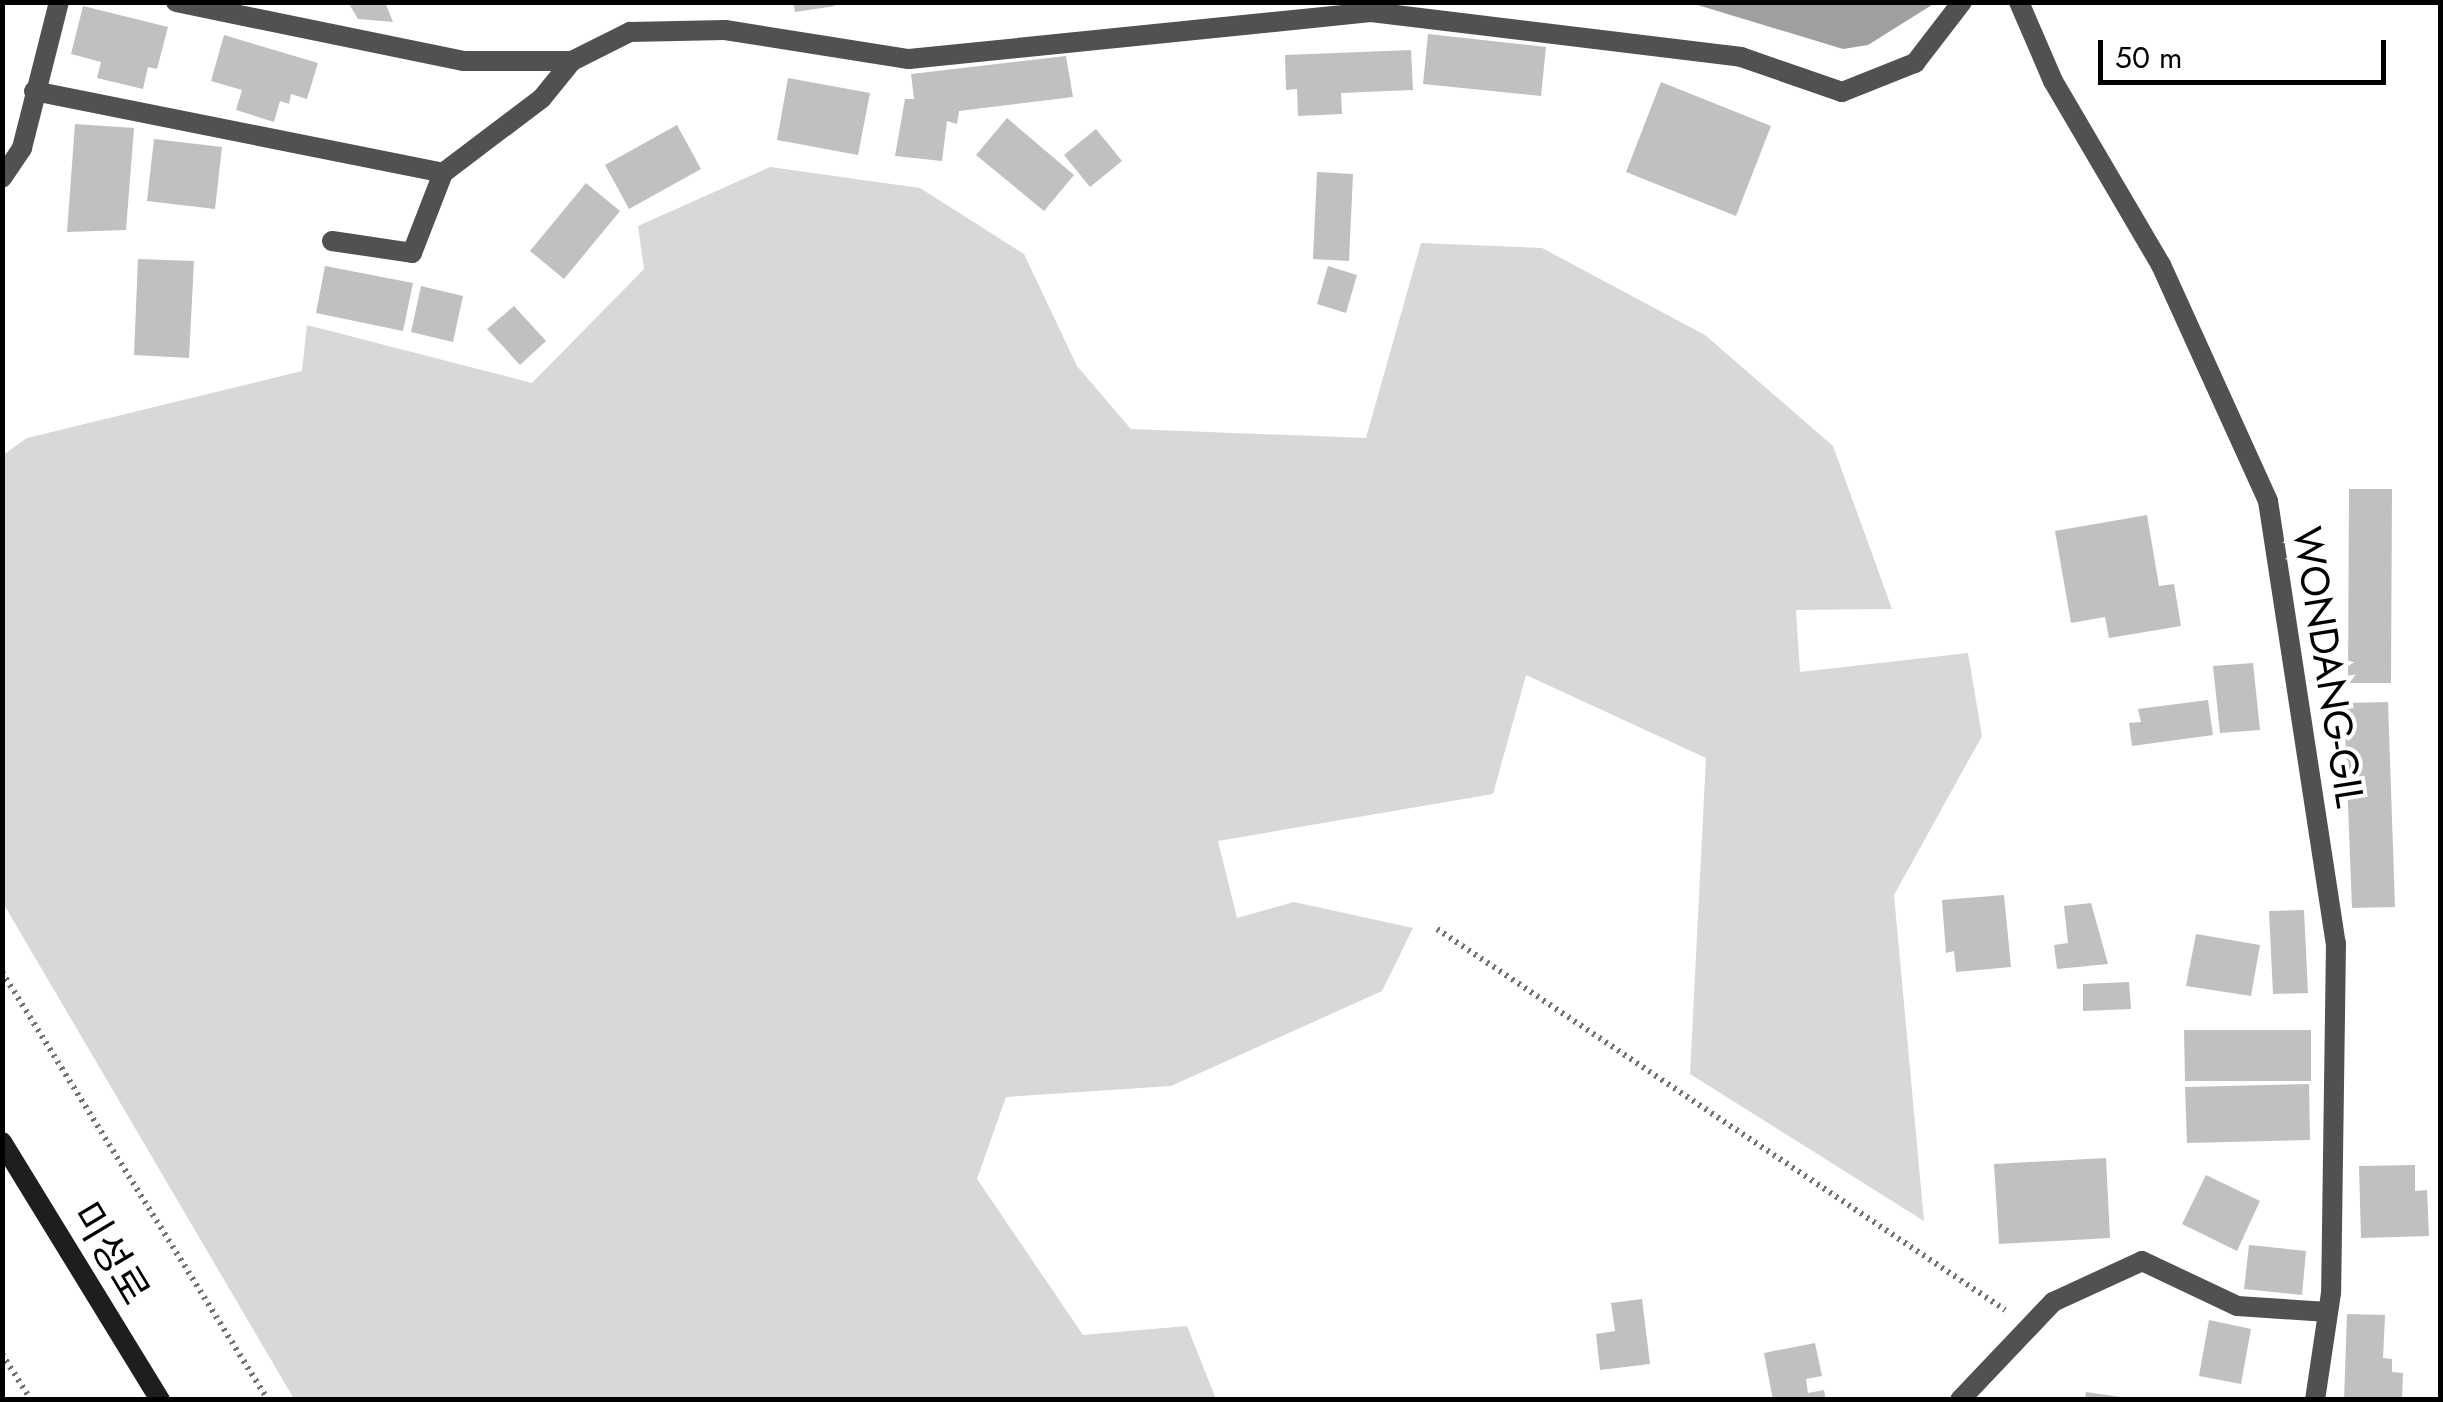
<!DOCTYPE html>
<meta charset="utf-8">
<style>
body{margin:0}
#map{position:relative;width:2443px;height:1402px;overflow:hidden;background:#fff;font-family:Jost,"Noto Sans KR",sans-serif}
div>[style]{position:absolute}
[style*='--x']{left:calc(var(--x)*1px);top:calc(var(--y)*1px);width:calc(var(--w)*1px);rotate:calc(var(--a)*1deg)}
.green>*{inset:0;background:#d8d8d8}
.water>*{inset:0;background:#9f9f9f}
.building>*{inset:0;background:#c0c0c0}
.path>*{height:6px;margin-top:-3px;transform-origin:0;background:repeating-linear-gradient(90deg,#737373 0 2.5px,transparent 0 7.5px)}
.lane>*{height:20px;margin:-10px;padding:0 10px;transform-origin:10px;border-radius:10px;background:#515151}
.street>*{height:20px;margin:-10px;padding:0 10px;transform-origin:10px;border-radius:10px;background:#515151}
.secondary>*{height:20px;margin:-10px;padding:0 10px;transform-origin:10px;border-radius:10px;background:#1e1e1e}
span{translate:-50% -50%;white-space:nowrap;text-align:center;line-height:1.15;-webkit-text-stroke:8px #fff;paint-order:stroke}
.street-label{font-size:40px;color:#000}
.frame{position:absolute;inset:0;border:5px solid #000;pointer-events:none}
.scale{position:absolute;left:2098px;top:40px;width:288px;height:45px;box-sizing:border-box;border:5px solid #000;border-top:0;padding-left:12px;font-size:30px;line-height:35px;white-space:nowrap;color:#000;-webkit-text-stroke:8px #fff;paint-order:stroke}
</style>
<div id="map">
<div class="green">
<div style="clip-path:polygon(770px 167px,920px 188px,1024px 254px,1077px 366px,1131px 429px,1366px 438px,1421px 243px,1542px 248px,1705px 335px,1833px 446px,1892px 609px,1796px 610px,1800px 672px,1968px 653px,1982px 736px,1894px 895px,1924px 1221px,1690px 1074px,1706px 758px,1526px 675px,1493px 794px,1218px 841px,1237px 918px,1294px 902px,1413px 928px,1382px 991px,1171px 1086px,1006px 1097px,977px 1179px,1083px 1335px,1187px 1326px,1216px 1399px,294px 1399px,3px 903px,3px 455px,27px 438px,302px 371px,307px 325px,532px 383px,644px 269px,638px 226px)"></div>
</div>
<div class="water">
<div style="clip-path:polygon(1691px 3px,1935px 3px,1868px 45px,1843px 49px)"></div>
</div>
<div class="building">
<div style="clip-path:polygon(348px 2px,385px 2px,393px 22px,358px 19px)"></div>
<div style="clip-path:polygon(793px 2px,834px 2px,835px 6px,795px 12px)"></div>
<div style="clip-path:polygon(83px 6px,168px 27px,157px 69px,148px 67px,143px 89px,97px 78px,101px 62px,71px 54px)"></div>
<div style="clip-path:polygon(1428px 34px,1546px 47px,1541px 96px,1423px 84px)"></div>
<div style="clip-path:polygon(224px 35px,318px 63px,307px 99px,291px 94px,289px 104px,280px 101px,274px 122px,236px 110px,242px 90px,211px 81px)"></div>
<div style="clip-path:polygon(1411px 50px,1413px 90px,1341px 93px,1342px 114px,1298px 116px,1297px 89px,1286px 90px,1285px 55px)"></div>
<div style="clip-path:polygon(1066px 56px,1073px 97px,959px 111px,957px 124px,947px 121px,942px 161px,895px 156px,905px 99px,914px 99px,911px 74px)"></div>
<div style="clip-path:polygon(788px 78px,870px 93px,858px 155px,777px 140px)"></div>
<div style="clip-path:polygon(1661px 82px,1771px 126px,1736px 216px,1626px 172px)"></div>
<div style="clip-path:polygon(1007px 118px,1074px 175px,1044px 211px,976px 155px)"></div>
<div style="clip-path:polygon(75px 124px,134px 128px,126px 230px,67px 232px)"></div>
<div style="clip-path:polygon(677px 125px,701px 169px,629px 209px,605px 165px)"></div>
<div style="clip-path:polygon(1096px 129px,1122px 161px,1090px 187px,1064px 155px)"></div>
<div style="clip-path:polygon(154px 139px,222px 147px,215px 209px,147px 201px)"></div>
<div style="clip-path:polygon(1317px 172px,1353px 174px,1349px 261px,1313px 259px)"></div>
<div style="clip-path:polygon(586px 183px,620px 211px,564px 279px,530px 251px)"></div>
<div style="clip-path:polygon(138px 259px,194px 261px,189px 358px,134px 355px)"></div>
<div style="clip-path:polygon(325px 266px,413px 283px,403px 331px,316px 313px)"></div>
<div style="clip-path:polygon(1328px 266px,1357px 275px,1346px 313px,1317px 304px)"></div>
<div style="clip-path:polygon(421px 286px,463px 296px,453px 342px,411px 332px)"></div>
<div style="clip-path:polygon(514px 306px,546px 341px,520px 365px,487px 329px)"></div>
<div style="clip-path:polygon(2349px 489px,2392px 489px,2391px 683px,2348px 683px)"></div>
<div style="clip-path:polygon(2147px 515px,2159px 586px,2174px 584px,2181px 626px,2109px 638px,2105px 617px,2071px 623px,2055px 531px)"></div>
<div style="clip-path:polygon(2253px 663px,2260px 730px,2220px 733px,2213px 666px)"></div>
<div style="clip-path:polygon(2208px 700px,2213px 735px,2132px 746px,2129px 723px,2141px 722px,2138px 709px)"></div>
<div style="clip-path:polygon(2388px 702px,2395px 907px,2352px 908px,2344px 703px)"></div>
<div style="clip-path:polygon(2004px 895px,2011px 967px,1956px 972px,1954px 951px,1946px 953px,1942px 900px)"></div>
<div style="clip-path:polygon(2091px 903px,2108px 964px,2057px 969px,2054px 945px,2068px 943px,2064px 906px)"></div>
<div style="clip-path:polygon(2304px 910px,2308px 993px,2273px 994px,2269px 911px)"></div>
<div style="clip-path:polygon(2196px 934px,2260px 945px,2251px 996px,2186px 986px)"></div>
<div style="clip-path:polygon(2129px 982px,2131px 1009px,2083px 1011px,2083px 984px)"></div>
<div style="clip-path:polygon(2184px 1030px,2311px 1030px,2311px 1081px,2185px 1081px)"></div>
<div style="clip-path:polygon(2309px 1084px,2310px 1140px,2187px 1143px,2185px 1087px)"></div>
<div style="clip-path:polygon(2106px 1158px,2110px 1238px,1999px 1244px,1994px 1164px)"></div>
<div style="clip-path:polygon(2415px 1165px,2415px 1191px,2427px 1190px,2429px 1236px,2361px 1238px,2359px 1166px)"></div>
<div style="clip-path:polygon(2206px 1175px,2260px 1201px,2237px 1251px,2182px 1224px)"></div>
<div style="clip-path:polygon(2249px 1245px,2306px 1251px,2302px 1295px,2244px 1289px)"></div>
<div style="clip-path:polygon(1642px 1299px,1650px 1364px,1600px 1370px,1596px 1334px,1615px 1331px,1611px 1303px)"></div>
<div style="clip-path:polygon(2347px 1314px,2385px 1315px,2383px 1358px,2392px 1359px,2392px 1372px,2403px 1373px,2402px 1400px,2344px 1400px)"></div>
<div style="clip-path:polygon(2209px 1320px,2251px 1329px,2241px 1384px,2199px 1376px)"></div>
<div style="clip-path:polygon(1815px 1343px,1822px 1376px,1806px 1379px,1808px 1393px,1824px 1390px,1826px 1400px,1773px 1400px,1764px 1353px)"></div>
<div style="clip-path:polygon(2086px 1392px,2121px 1397px,2121px 1400px,2085px 1400px)"></div>
</div>
<div class="path">
<div style="--x:1437;--y:929;--w:684;--a:33.85"></div>
<div style="--x:2;--y:972;--w:504;--a:58.14"></div>
<div style="--x:2;--y:1354;--w:54;--a:57.8"></div>
</div>
<div class="lane">
<div style="--x:34;--y:91;--w:417;--a:11.3"></div>
<div style="--x:443;--y:173;--w:124;--a:-37.1"></div>
<div style="--x:542;--y:98;--w:48;--a:-51"></div>
<div style="--x:2;--y:178;--w:36;--a:-56"></div>
<div style="--x:22;--y:148;--w:151;--a:-75.8"></div>
<div style="--x:332;--y:241;--w:81;--a:8.5"></div>
<div style="--x:412;--y:253;--w:86;--a:-68.8"></div>
<div style="--x:1960;--y:1400;--w:135;--a:-46.5"></div>
<div style="--x:2053;--y:1302;--w:98;--a:-24.7"></div>
<div style="--x:2142;--y:1261;--w:105;--a:25.3"></div>
<div style="--x:2237;--y:1306;--w:91;--a:3.8"></div>
</div>
<div class="street">
<div style="--x:176;--y:2;--w:293;--a:11.6"></div>
<div style="--x:463;--y:61;--w:109;--a:0"></div>
<div style="--x:572;--y:61;--w:65;--a:-26.6"></div>
<div style="--x:630;--y:32;--w:95;--a:-1.2"></div>
<div style="--x:725;--y:30;--w:186;--a:9"></div>
<div style="--x:909;--y:59;--w:464;--a:-5.8"></div>
<div style="--x:1371;--y:12;--w:373;--a:6.9"></div>
<div style="--x:1741;--y:57;--w:107;--a:19.1"></div>
<div style="--x:1842;--y:92;--w:79;--a:-21.7"></div>
<div style="--x:1915;--y:63;--w:77;--a:-52.4"></div>
<div style="--x:2019;--y:2;--w:86;--a:66.7"></div>
<div style="--x:2053;--y:81;--w:213;--a:59.6"></div>
<div style="--x:2161;--y:265;--w:259;--a:65.6"></div>
<div style="--x:2268;--y:501;--w:447;--a:81.3"></div>
<div style="--x:2336;--y:943;--w:350;--a:90.8"></div>
<div style="--x:2331;--y:1293;--w:108;--a:98.5"></div>
</div>
<div class="secondary">
<div style="--x:2;--y:1142;--w:303;--a:58.5"></div>
</div>
<div class="street-label">
<span style="left:2329px;top:667px;rotate:81deg">WONDANG-GIL</span>
<span style="left:111px;top:1253px;rotate:59deg">미성로</span>
</div>
<div class="frame"></div>
<div class="scale">50 m</div>
</div>
